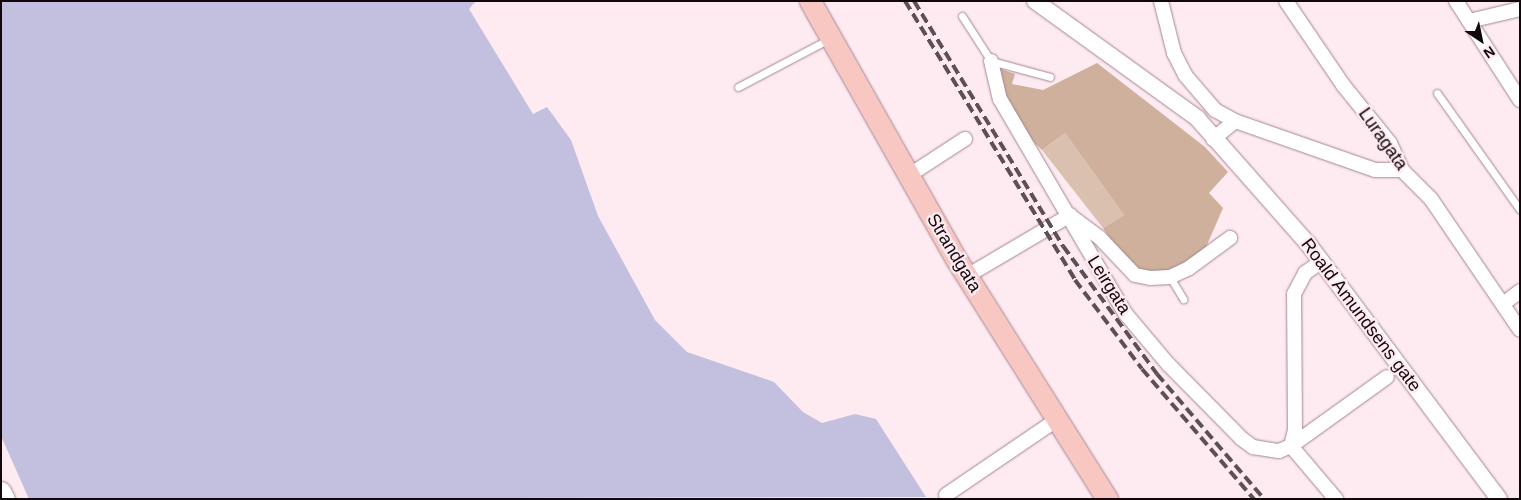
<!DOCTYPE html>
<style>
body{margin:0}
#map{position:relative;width:1521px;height:500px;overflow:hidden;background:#feeaf1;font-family:Helvetica,sans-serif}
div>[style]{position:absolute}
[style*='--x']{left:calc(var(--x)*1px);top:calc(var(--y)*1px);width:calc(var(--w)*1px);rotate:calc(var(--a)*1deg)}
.green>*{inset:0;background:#dac1af}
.forest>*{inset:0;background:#ceb09c}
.water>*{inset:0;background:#c3c0df}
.roads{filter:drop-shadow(0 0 1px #a38691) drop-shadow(0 0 1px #a38691)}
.service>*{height:7px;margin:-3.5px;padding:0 3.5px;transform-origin:3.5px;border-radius:3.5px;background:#fff}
.minor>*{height:14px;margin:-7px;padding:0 7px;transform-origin:7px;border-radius:7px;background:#fff}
.tertiary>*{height:16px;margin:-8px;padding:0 8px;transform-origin:8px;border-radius:8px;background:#fff}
.secondary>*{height:19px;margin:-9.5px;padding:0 9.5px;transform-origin:9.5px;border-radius:9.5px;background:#fff}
.primary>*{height:21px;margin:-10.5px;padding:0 10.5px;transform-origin:10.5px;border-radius:10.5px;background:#f8c7c2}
.rail>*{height:4px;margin-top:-2px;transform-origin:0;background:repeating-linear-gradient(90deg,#5d5055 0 10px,transparent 0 15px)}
span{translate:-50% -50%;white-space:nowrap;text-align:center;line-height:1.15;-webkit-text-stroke:4.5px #feeaf1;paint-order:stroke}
.street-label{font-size:18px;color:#12080c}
.frame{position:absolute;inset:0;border:2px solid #12080c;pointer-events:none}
.north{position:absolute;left:1456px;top:15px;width:50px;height:50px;-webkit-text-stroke:4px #feeaf1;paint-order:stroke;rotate:146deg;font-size:14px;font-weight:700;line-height:20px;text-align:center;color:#12080c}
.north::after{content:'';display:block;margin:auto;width:18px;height:22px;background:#12080c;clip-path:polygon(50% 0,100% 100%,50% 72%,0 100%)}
</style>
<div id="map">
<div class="green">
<div style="clip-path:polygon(1065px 133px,1124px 215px,1103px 228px,1042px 150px)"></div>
</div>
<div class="forest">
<div style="clip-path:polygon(1097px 63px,1205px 147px,1228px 172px,1209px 193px,1223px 208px,1204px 252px,1167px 274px,1131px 269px,1103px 228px,1124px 215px,1065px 133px,1042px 150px,1021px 130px,1004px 97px,998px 68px,1015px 74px,1012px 84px,1043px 90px)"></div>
</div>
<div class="water">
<div style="clip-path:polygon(1px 1px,476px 1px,469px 9px,533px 114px,547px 107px,571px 140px,598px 216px,655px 320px,687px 352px,774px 382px,803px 412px,822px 423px,855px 414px,876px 419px,926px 497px,29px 499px,1px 436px)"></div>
</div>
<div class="roads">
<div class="service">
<div style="--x:962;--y:16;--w:54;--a:57.2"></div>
<div style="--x:991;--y:61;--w:61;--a:15.2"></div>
<div style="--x:738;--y:87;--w:103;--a:-27.8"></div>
<div style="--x:1437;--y:93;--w:143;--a:54.6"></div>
<div style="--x:1170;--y:277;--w:26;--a:59"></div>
</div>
<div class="minor">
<div style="--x:1161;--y:1;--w:54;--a:76"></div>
<div style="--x:1174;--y:53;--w:25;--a:63"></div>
<div style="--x:1185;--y:75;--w:46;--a:49.4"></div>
<div style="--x:1215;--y:110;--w:23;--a:29"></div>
<div style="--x:1286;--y:1;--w:102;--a:55.8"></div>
<div style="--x:1343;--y:85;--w:75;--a:51"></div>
<div style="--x:1390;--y:143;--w:30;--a:66"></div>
<div style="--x:1402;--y:170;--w:41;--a:45"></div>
<div style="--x:1431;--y:199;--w:158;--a:55.8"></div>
<div style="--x:1456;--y:1;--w:118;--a:57.1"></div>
<div style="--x:1469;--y:21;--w:52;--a:-13.2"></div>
<div style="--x:991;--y:61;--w:39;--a:77"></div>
<div style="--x:1000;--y:99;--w:248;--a:59.7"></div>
<div style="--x:1125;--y:313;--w:67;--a:49.9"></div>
<div style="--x:1168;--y:364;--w:105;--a:45.4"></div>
<div style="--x:1242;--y:439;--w:14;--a:36"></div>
<div style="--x:1253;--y:447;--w:26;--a:9"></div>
<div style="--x:1279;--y:451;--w:13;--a:-23"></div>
<div style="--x:1291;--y:446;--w:118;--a:-35.7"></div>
<div style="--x:1213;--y:139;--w:28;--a:-39"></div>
<div style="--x:1235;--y:121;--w:148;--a:19.3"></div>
<div style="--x:1375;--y:170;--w:27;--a:0"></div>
<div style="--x:908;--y:176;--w:68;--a:-33"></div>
<div style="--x:1072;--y:217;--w:34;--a:37"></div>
<div style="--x:1099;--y:237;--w:52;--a:46.5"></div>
<div style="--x:1135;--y:275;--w:15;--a:11"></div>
<div style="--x:1150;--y:278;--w:20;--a:-3"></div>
<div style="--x:1170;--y:277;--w:21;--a:-25"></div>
<div style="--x:1189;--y:268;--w:51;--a:-36.2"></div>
<div style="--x:967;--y:276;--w:120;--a:-30.6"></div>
<div style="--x:1503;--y:304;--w:21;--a:-37"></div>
<div style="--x:1291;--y:446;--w:16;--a:-76"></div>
<div style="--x:1295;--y:430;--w:136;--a:-90.4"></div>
<div style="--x:1294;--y:294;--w:24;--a:-62"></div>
<div style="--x:1305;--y:273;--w:21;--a:-35"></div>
<div style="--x:1291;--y:446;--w:70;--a:49.7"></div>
<div style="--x:946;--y:495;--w:132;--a:-34.2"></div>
</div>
<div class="tertiary">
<div style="--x:1035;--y:1;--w:200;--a:35.8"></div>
<div style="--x:1197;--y:118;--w:169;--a:48.6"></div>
<div style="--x:1309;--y:245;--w:317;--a:53.2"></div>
</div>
<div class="secondary">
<div style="--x:1;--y:491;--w:9;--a:63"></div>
</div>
<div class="primary">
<div style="--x:810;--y:1;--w:296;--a:60.5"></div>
<div style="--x:956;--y:259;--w:284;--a:57.8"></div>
</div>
</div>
<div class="rail">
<div style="--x:905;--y:1;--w:327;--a:58.6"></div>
<div style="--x:1075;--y:280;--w:111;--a:53"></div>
<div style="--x:1142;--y:369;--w:172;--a:49.3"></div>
<div style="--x:914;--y:1;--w:287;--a:58.7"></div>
<div style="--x:1063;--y:246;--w:159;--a:53.7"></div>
<div style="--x:1157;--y:374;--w:165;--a:49.4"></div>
</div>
<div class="street-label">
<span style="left:1383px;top:139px;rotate:55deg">Luragata</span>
<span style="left:954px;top:253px;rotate:59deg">Strandgata</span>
<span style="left:1109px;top:285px;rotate:58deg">Leirgata</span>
<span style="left:1361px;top:315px;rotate:53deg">Roald Amundsens gate</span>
</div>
<div class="frame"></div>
<div class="north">N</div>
</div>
